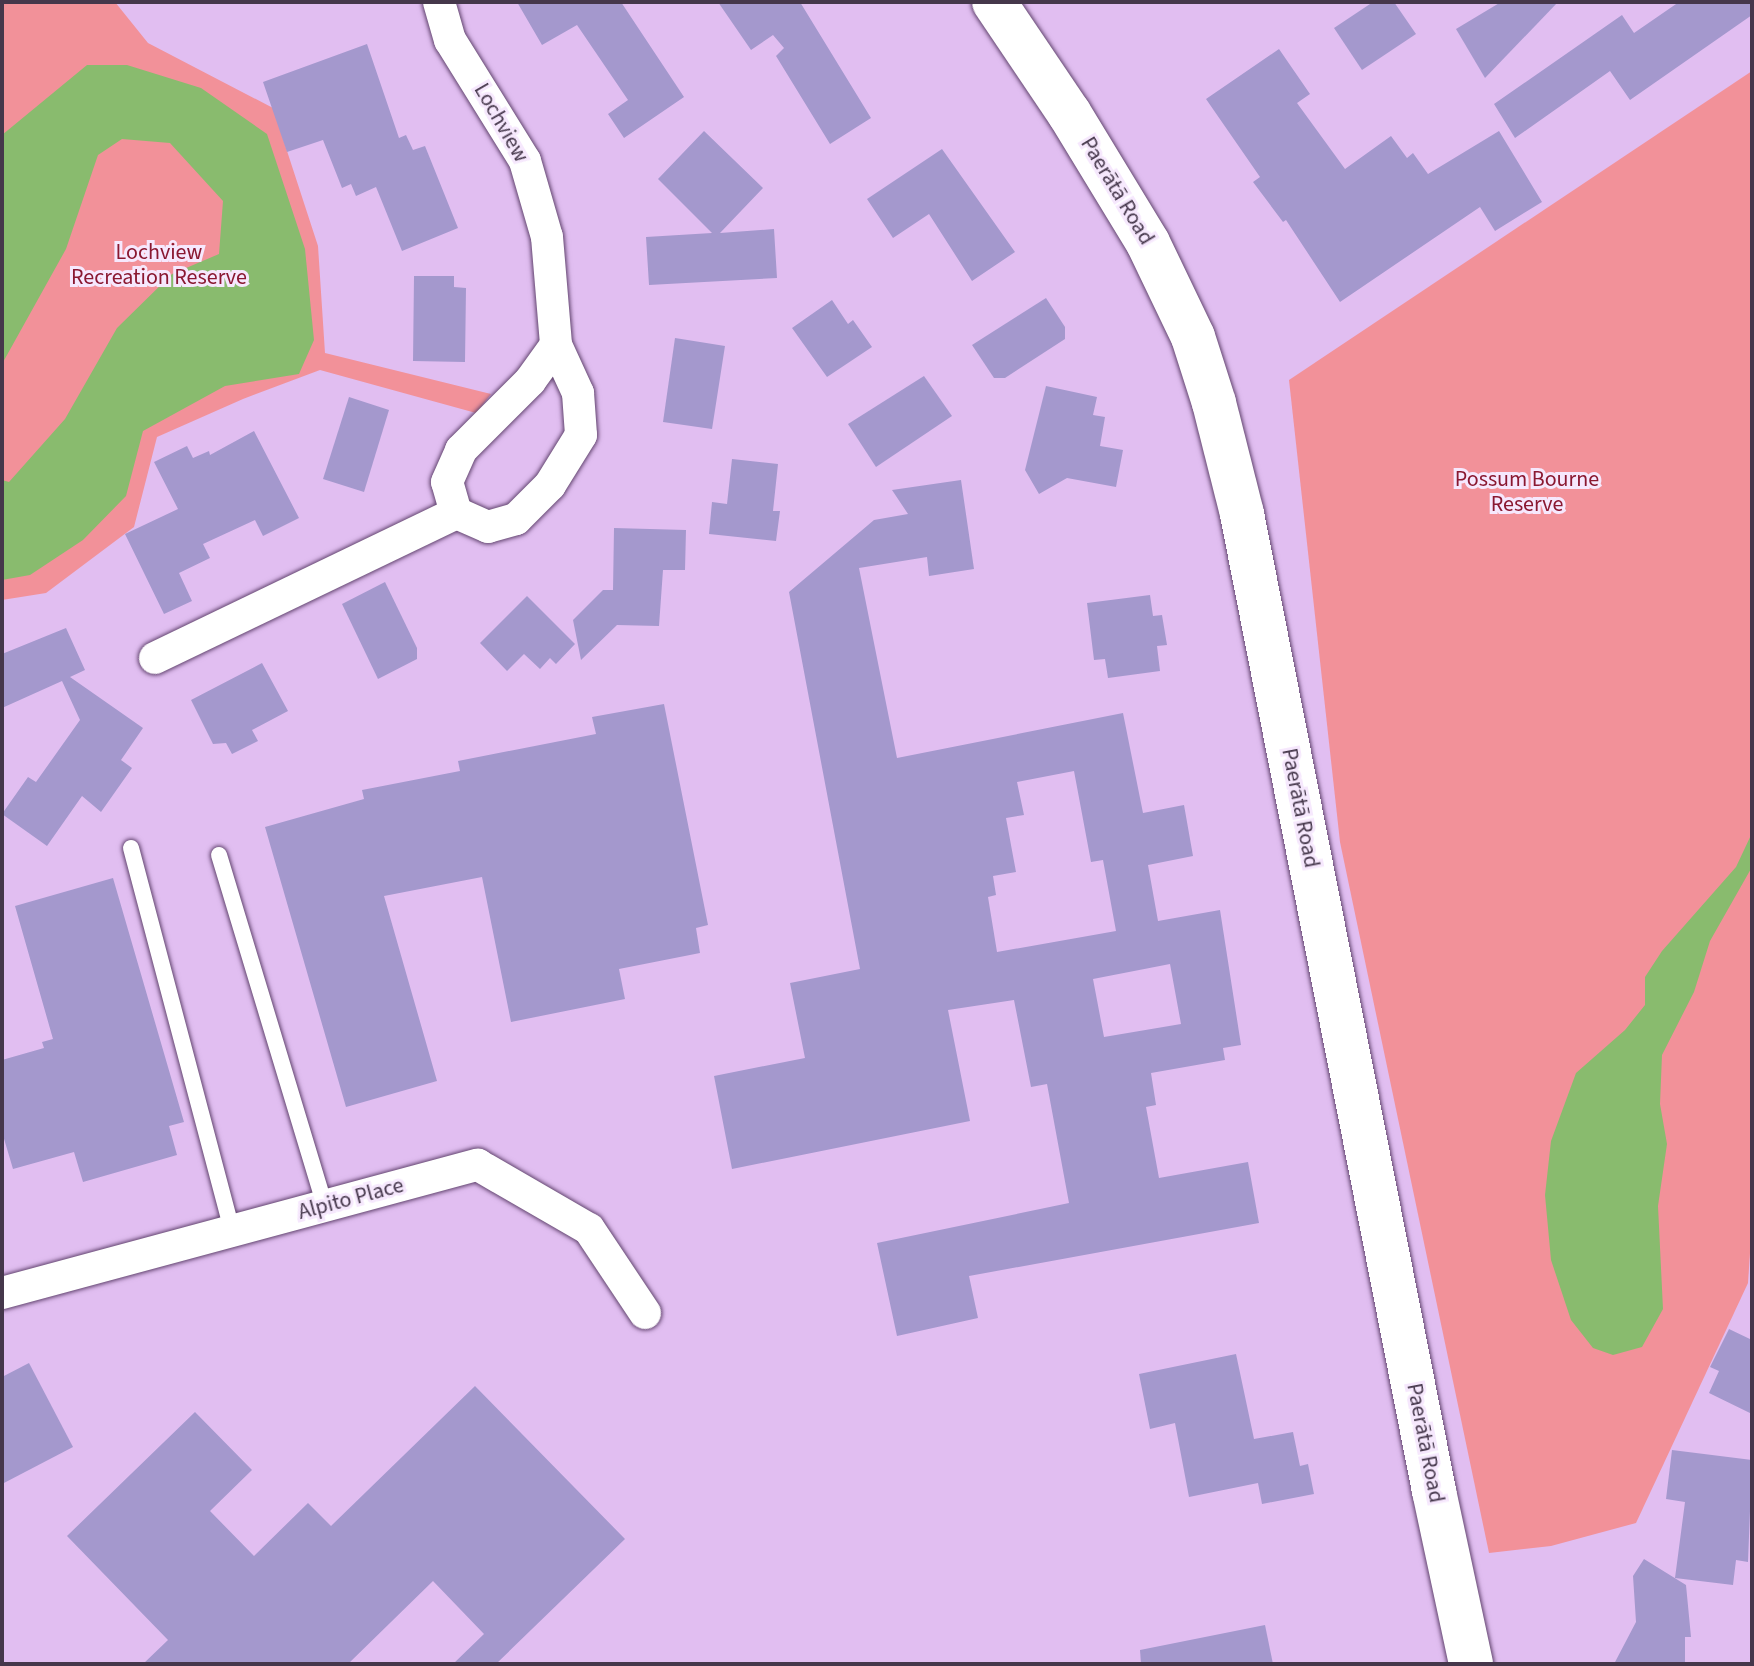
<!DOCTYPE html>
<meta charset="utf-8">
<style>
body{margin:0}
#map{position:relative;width:1754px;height:1666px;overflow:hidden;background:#e1bef1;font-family:"Source Sans 3",sans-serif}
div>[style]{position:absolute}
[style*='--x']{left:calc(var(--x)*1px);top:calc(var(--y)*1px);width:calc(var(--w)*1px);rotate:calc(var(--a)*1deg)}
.green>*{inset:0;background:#f29199}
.water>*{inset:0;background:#89bb6e}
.building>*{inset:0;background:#a498cd}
.roads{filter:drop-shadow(0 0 2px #634570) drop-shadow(0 0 2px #634570)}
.lane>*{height:16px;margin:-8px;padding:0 8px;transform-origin:8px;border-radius:8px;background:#fff}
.street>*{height:32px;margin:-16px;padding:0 16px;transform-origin:16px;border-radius:16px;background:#fff}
.primary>*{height:44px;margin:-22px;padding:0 22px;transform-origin:22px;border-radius:22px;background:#fff}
span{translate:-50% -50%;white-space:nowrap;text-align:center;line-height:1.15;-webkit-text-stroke:6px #f6e8fd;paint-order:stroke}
.street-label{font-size:22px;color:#45374b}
.park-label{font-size:22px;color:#8a1831}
.frame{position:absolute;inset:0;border:4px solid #45374b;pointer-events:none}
</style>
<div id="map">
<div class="green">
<div style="clip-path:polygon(2px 2px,115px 2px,148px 43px,273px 108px,318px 246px,325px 353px,491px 394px,476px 413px,320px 370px,243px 399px,157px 437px,134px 527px,46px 593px,2px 600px)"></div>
<div style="clip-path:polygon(1752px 71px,1752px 1223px,1748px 1283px,1636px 1523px,1551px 1546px,1489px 1553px,1340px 842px,1289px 380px)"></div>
</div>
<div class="water">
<div style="clip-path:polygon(87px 65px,127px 65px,201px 88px,267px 134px,305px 249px,314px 340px,299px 374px,225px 386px,143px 431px,126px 496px,83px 540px,30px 575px,2px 580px,2px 480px,9px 482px,65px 419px,117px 328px,172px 274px,219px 254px,223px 201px,170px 143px,122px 139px,98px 155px,66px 249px,2px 364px,2px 135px)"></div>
<div style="clip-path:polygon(1752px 833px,1752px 867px,1710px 941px,1694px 992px,1662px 1055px,1660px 1104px,1667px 1144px,1658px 1206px,1663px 1309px,1642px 1347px,1613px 1355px,1593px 1348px,1571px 1320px,1551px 1260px,1545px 1195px,1551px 1141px,1576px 1073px,1625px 1030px,1645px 1005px,1645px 977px,1662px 951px,1736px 867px)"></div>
</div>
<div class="building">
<div style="clip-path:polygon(517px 2px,621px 2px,684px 97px,624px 138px,608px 114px,628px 100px,577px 25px,542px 45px)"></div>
<div style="clip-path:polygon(718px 2px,800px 2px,871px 118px,830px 144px,776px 56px,784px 48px,773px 35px,751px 50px)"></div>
<div style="clip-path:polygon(1373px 2px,1394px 2px,1416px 34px,1362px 70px,1334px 28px)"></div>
<div style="clip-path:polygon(1501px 2px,1558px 2px,1485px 78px,1456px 29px)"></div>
<div style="clip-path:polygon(1679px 2px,1752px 2px,1752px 15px,1630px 100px,1610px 71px,1515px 138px,1494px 104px,1622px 15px,1634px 33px)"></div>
<div style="clip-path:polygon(367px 44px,399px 138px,406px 135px,413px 150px,425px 146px,458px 228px,402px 251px,376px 187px,356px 196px,351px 184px,342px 188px,323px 140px,287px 152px,263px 82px)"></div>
<div style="clip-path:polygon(1279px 49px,1310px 94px,1297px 103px,1345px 169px,1391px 136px,1407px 158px,1413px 153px,1428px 174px,1499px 131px,1542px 202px,1495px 231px,1480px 207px,1340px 302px,1286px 220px,1283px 222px,1253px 182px,1260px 177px,1206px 99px)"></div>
<div style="clip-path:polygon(704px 131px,763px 188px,720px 233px,774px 229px,777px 278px,649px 285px,646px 237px,712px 233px,658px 179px)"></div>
<div style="clip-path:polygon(942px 149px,1015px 252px,972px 281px,929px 214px,893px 238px,867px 199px)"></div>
<div style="clip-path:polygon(414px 276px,454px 276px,454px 287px,466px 288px,465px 362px,413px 361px)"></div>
<div style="clip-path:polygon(1046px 298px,1065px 327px,1065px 339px,1005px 378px,994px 378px,972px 345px)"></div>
<div style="clip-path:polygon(832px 300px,848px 324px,853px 320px,872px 347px,827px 377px,792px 328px)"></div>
<div style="clip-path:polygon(675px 338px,725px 346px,712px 429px,663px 422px)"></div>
<div style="clip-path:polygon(924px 376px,952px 416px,876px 467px,848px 424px)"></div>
<div style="clip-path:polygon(1046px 386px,1097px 397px,1093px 415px,1105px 417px,1100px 446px,1123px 450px,1116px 487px,1067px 478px,1039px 494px,1025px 470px)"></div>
<div style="clip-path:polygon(349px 397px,389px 410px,364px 492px,323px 479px)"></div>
<div style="clip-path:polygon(254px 431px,299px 518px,263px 536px,255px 520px,203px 544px,210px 558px,179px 573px,192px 601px,164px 614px,125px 534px,178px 509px,154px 462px,187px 446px,193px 458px,209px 451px,210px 455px)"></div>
<div style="clip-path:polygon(732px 459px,778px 464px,773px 511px,780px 511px,776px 541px,709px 534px,712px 502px,727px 504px)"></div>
<div style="clip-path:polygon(evenodd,961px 480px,974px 569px,929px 576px,927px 557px,859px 568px,897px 758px,1123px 713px,1143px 813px,1184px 805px,1193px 856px,1148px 865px,1158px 921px,1220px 910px,1241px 1045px,1223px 1048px,1225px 1060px,1151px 1073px,1156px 1105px,1146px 1107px,1159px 1178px,1248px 1162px,1259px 1223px,969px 1276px,978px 1318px,897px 1336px,877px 1243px,1069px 1203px,1047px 1084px,1031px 1087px,1014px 1000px,948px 1010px,970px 1121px,732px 1169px,714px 1076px,805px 1058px,790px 983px,860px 969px,789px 592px,874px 520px,908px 514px,892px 490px,961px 480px,1074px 771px,1091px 862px,1103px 860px,1116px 931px,997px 952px,988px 897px,996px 895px,993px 876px,1016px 872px,1006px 818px,1024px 815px,1017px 782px,1074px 771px,961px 480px,1170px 964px,1181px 1024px,1104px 1037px,1093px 979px,1170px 964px)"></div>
<div style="clip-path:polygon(614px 528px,686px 530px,685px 570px,663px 570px,659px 626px,617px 625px,581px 660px,573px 620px,603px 590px,613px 590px)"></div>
<div style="clip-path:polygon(385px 582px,417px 648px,417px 659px,378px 679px,342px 604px)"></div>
<div style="clip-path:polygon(1150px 595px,1153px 616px,1162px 615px,1167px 645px,1157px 646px,1160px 671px,1108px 678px,1105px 659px,1094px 660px,1087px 603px)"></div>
<div style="clip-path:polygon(527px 596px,575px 644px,556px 664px,550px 658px,540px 669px,524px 654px,507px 671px,480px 643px)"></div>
<div style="clip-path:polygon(66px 628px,85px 670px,70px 677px,143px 728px,121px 760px,132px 768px,101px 812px,82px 796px,47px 846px,2px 814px,28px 777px,36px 782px,80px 720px,62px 681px,2px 708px,2px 654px)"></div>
<div style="clip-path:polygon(262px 663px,288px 711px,252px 730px,258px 741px,232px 754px,226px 743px,213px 744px,191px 700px)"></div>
<div style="clip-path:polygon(664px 704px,708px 925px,696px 928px,700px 953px,619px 969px,625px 999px,511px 1022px,482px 877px,384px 896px,437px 1081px,346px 1107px,265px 827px,364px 799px,362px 790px,460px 771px,458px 761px,596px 734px,592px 717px)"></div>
<div style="clip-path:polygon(113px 878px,184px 1122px,169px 1126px,177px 1155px,83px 1182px,74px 1152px,13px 1169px,2px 1132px,2px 1060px,44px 1048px,42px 1042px,53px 1039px,15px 906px)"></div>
<div style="clip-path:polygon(1729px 1329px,1752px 1340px,1752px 1414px,1709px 1393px,1719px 1371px,1710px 1367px)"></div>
<div style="clip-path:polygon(1236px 1354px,1254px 1439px,1293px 1432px,1300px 1466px,1308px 1464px,1314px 1494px,1262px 1504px,1258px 1483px,1189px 1497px,1175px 1423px,1150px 1429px,1139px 1374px)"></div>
<div style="clip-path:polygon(29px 1363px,73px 1447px,2px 1484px,2px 1377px)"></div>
<div style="clip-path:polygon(475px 1386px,625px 1539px,496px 1664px,453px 1664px,484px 1634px,433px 1581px,348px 1664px,143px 1664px,168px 1640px,67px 1536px,195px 1412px,252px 1470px,210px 1511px,254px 1556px,308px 1503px,331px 1526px)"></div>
<div style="clip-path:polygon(1672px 1450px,1752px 1460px,1748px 1562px,1736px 1560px,1733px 1585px,1675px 1578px,1685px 1502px,1666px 1499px)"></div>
<div style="clip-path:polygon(1644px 1559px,1686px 1585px,1691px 1637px,1685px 1637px,1685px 1664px,1614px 1664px,1636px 1622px,1633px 1576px)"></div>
<div style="clip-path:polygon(1265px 1625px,1273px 1664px,1141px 1664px,1140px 1650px)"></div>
</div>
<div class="roads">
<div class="lane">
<div style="--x:131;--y:848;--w:396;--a:75.2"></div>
<div style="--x:219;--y:855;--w:367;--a:73.2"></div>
</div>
<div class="street">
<div style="--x:439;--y:2;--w:40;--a:74"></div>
<div style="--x:450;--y:40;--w:142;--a:58.2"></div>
<div style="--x:525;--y:161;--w:79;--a:73.9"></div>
<div style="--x:547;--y:237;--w:108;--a:85.2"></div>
<div style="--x:556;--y:345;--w:53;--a:65.4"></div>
<div style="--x:578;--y:393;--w:42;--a:85.9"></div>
<div style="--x:581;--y:435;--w:59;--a:121.8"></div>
<div style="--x:550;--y:485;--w:48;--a:135"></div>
<div style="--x:516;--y:519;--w:29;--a:164"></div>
<div style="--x:488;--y:527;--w:35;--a:-156"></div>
<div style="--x:456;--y:513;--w:32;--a:-106"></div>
<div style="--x:447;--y:482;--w:35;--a:-66"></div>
<div style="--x:461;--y:450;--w:98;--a:-45"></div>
<div style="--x:530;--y:381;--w:44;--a:-54.2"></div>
<div style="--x:155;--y:658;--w:334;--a:-25.7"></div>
<div style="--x:2;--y:1293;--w:493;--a:-15.1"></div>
<div style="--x:478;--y:1165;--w:128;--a:30"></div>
<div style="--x:589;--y:1229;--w:101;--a:56.3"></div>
</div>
<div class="primary">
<div style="--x:994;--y:2;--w:134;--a:56"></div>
<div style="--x:1069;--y:113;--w:152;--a:58.7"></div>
<div style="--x:1148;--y:243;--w:104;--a:64.4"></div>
<div style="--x:1193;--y:337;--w:69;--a:72.3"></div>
<div style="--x:1214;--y:403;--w:114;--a:75.8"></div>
<div style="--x:1242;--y:514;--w:996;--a:78.88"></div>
<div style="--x:1434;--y:1491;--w:177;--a:77.9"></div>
</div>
</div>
<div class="street-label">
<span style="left:501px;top:123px;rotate:60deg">Lochview</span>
<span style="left:1117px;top:191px;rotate:59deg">Paerātā Road</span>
<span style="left:1300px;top:808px;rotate:79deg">Paerātā Road</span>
<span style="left:351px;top:1199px;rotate:-15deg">Alpito Place</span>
<span style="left:1425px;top:1443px;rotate:79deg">Paerātā Road</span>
</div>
<div class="park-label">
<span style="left:159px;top:265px">Lochview<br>Recreation Reserve</span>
<span style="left:1527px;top:492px">Possum Bourne<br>Reserve</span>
</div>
<div class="frame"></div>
</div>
